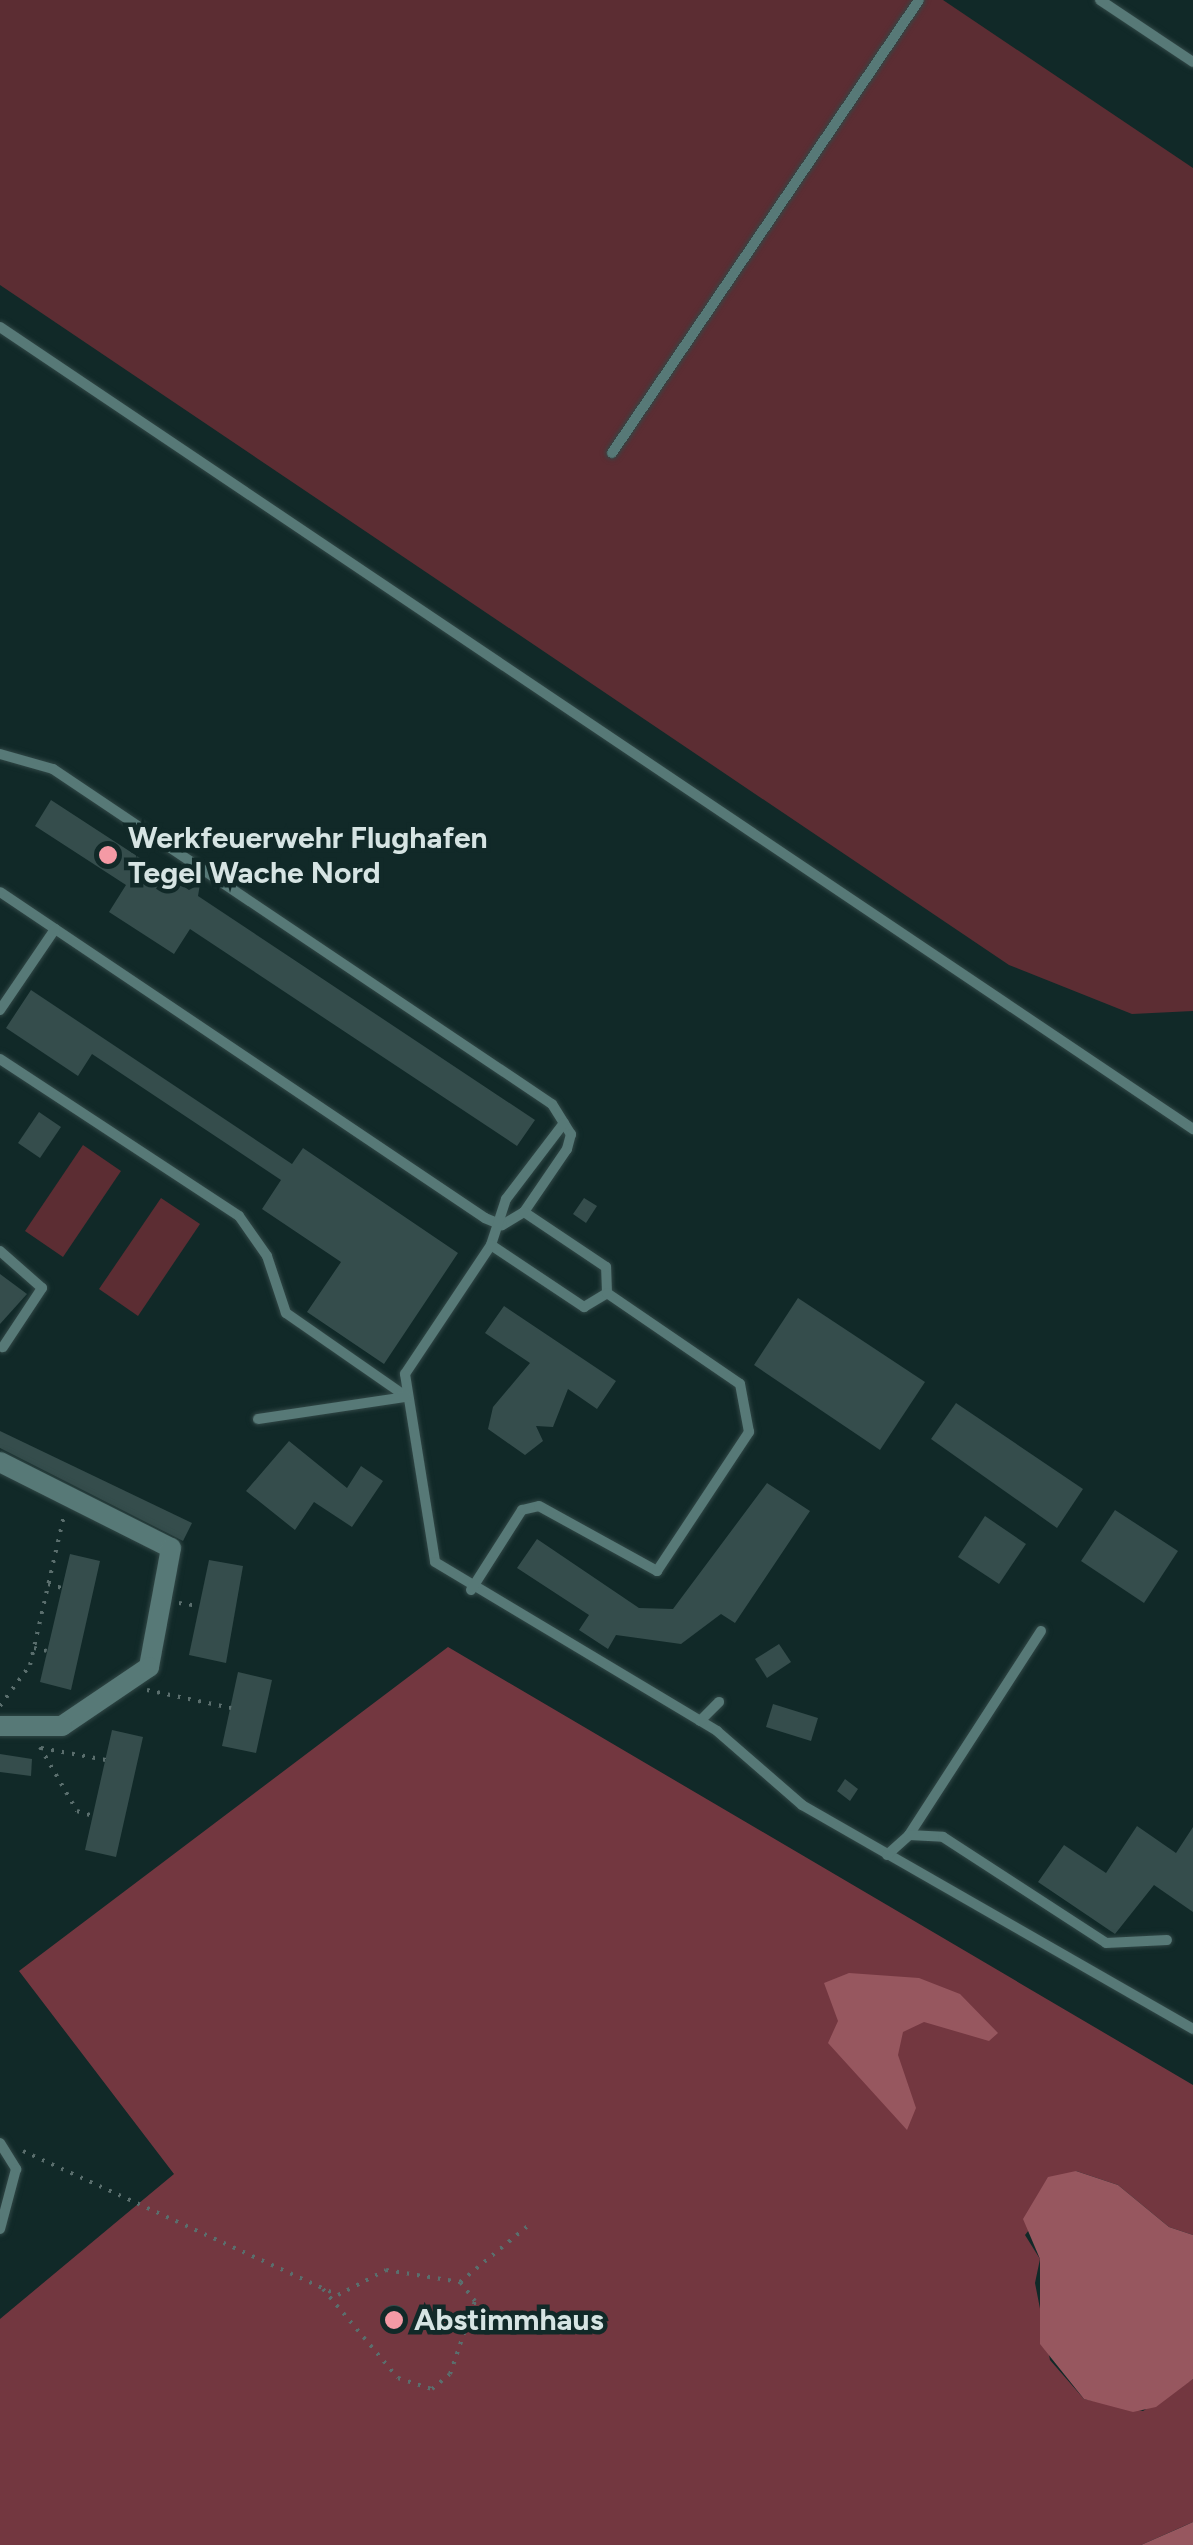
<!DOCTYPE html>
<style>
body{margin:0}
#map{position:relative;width:1193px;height:2545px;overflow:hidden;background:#112928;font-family:Figtree,sans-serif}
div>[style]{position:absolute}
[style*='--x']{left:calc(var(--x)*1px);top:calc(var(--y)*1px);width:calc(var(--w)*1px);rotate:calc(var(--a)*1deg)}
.green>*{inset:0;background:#5c2d33}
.forest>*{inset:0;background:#733740}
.water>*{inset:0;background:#97575f}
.building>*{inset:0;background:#354d4c}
.round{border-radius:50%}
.path>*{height:4px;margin-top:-2px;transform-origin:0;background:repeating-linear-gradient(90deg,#5a6e6d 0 2.5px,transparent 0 10.5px)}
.roads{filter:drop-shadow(0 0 2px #314746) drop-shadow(0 0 2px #314746)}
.lane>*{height:10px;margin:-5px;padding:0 5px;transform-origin:5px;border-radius:5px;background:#577977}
.street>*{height:20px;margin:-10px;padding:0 10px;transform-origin:10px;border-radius:10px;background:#577977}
.dots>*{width:28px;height:28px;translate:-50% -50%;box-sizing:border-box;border:5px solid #112928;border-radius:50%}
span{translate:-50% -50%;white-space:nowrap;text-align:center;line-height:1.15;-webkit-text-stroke:9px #112928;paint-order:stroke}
.poi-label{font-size:30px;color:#d6e4e3;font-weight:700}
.left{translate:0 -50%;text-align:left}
</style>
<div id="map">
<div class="green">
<div style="clip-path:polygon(0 0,943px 0,1193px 168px,1193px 1011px,1132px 1014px,1009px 965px,0 285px)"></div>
<div style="clip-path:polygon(83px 1145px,121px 1171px,63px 1257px,25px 1231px)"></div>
<div style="clip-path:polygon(161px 1198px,200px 1224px,138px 1316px,99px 1289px)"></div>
</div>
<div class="forest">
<div style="clip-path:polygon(448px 1647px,1193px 2085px,1193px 2235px,1169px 2227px,1118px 2185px,1076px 2171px,1025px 2235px,1040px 2259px,1035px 2283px,1050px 2360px,1084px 2399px,1143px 2411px,1193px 2379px,1193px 2522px,1141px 2545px,0 2545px,0 2319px,174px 2174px,19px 1971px)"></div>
</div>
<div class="water">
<div style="clip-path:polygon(849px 1973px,919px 1978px,960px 1994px,998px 2033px,989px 2041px,924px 2022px,903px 2032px,898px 2055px,916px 2108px,907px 2130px,828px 2043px,838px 2021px,824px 1983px)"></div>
<div style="clip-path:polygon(1076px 2171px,1118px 2185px,1169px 2227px,1193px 2235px,1193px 2379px,1156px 2407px,1133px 2412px,1084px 2399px,1040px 2344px,1040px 2259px,1023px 2219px,1048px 2177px)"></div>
<div style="clip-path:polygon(1193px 2522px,1193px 2545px,1141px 2545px,1182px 2527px)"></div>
</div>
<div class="building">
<div style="clip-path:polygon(51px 800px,189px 890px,200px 884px,198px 896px,535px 1120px,517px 1146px,190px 929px,174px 954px,109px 912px,126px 885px,35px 826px)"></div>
<div style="clip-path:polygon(31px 990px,292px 1164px,303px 1148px,458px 1253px,384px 1364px,307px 1312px,341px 1262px,262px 1209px,281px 1180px,92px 1054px,78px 1076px,6px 1028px)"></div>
<div style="clip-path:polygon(39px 1112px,61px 1127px,40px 1158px,18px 1143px)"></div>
<div style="clip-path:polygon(584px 1198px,597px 1206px,586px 1223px,573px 1214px)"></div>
<div style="clip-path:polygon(0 1274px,27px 1294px,0 1324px)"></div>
<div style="clip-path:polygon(798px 1298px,925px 1382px,880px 1450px,754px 1365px)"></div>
<div style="clip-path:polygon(504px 1306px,616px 1381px,597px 1409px,568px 1389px,553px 1427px,536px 1426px,543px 1441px,525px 1455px,488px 1429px,493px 1407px,530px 1363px,485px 1333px)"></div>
<div style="clip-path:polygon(956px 1403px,1083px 1489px,1057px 1528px,931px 1439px)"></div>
<div style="clip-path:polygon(0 1431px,192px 1523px,183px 1541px,0 1448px)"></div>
<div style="clip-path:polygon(289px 1441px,347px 1488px,361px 1466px,383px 1481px,352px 1527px,314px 1502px,295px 1530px,246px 1491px)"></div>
<div style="clip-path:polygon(767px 1483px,810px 1511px,735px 1623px,721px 1614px,681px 1644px,616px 1635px,608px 1649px,579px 1630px,589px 1615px,517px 1568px,537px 1539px,639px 1608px,673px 1609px)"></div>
<div style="clip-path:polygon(1115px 1510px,1178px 1551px,1144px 1603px,1081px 1561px)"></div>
<div style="clip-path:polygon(985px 1516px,1026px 1544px,999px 1584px,958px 1557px)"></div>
<div style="clip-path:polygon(70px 1554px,100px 1561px,71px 1690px,40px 1682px)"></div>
<div style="clip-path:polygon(209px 1560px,243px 1566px,226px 1663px,189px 1655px)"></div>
<div style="clip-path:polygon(779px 1644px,791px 1662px,767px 1678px,755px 1659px)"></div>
<div style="clip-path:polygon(238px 1672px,272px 1680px,256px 1753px,222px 1746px)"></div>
<div style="clip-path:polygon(773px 1704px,818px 1718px,811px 1741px,766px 1727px)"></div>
<div style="clip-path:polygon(112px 1730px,143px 1737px,116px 1857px,85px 1850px)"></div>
<div style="clip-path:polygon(0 1754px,32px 1759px,31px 1776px,0 1772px)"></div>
<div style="clip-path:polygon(845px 1779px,858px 1789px,850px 1801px,837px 1791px)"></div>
<div style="clip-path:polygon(1137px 1826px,1176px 1853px,1193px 1827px,1193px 1912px,1154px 1885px,1115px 1934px,1038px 1882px,1064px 1845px,1106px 1873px)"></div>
<div class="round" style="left:381px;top:2305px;width:26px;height:26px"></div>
</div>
<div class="path">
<div style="--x:48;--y:1584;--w:15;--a:16"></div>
<div style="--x:179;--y:1603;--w:20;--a:9"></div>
<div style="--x:34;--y:1648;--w:13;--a:13"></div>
<div style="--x:147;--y:1690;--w:86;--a:12.1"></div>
<div style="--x:0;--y:1706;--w:51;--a:-53.8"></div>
<div style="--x:30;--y:1665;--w:154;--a:-77.2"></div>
<div style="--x:40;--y:1747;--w:74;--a:60"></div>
<div style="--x:77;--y:1811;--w:17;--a:17"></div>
<div style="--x:41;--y:1748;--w:66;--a:10.5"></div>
<div style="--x:23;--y:2151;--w:346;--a:24.6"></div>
<div style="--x:338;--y:2295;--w:54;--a:-27.5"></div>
<div style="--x:386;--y:2270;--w:75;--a:9.2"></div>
<div style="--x:460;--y:2282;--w:91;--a:-39.6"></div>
<div style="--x:323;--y:2289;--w:116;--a:49.9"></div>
<div style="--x:398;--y:2378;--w:36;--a:18"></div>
<div style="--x:432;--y:2389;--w:23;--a:-40"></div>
<div style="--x:450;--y:2374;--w:77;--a:-71.1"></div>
<div style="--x:475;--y:2301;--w:24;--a:-128"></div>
</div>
<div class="roads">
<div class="lane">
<div style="--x:1100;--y:0;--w:112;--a:33.7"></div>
<div style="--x:0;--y:327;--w:1438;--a:33.91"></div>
<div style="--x:612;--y:453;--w:547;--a:-55.87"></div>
<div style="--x:0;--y:754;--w:55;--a:15.8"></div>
<div style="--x:53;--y:769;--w:601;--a:33.88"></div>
<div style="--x:552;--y:1104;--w:36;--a:58"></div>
<div style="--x:571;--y:1134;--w:16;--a:105"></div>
<div style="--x:567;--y:1149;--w:76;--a:124.3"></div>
<div style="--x:524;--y:1212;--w:26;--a:149"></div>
<div style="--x:502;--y:1225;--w:18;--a:-158"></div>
<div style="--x:485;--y:1218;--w:584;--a:-146.09"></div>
<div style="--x:0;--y:1010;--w:98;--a:-55.8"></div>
<div style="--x:0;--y:1059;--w:286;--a:33.3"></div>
<div style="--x:239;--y:1216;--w:49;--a:55"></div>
<div style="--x:267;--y:1256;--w:60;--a:71.6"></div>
<div style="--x:286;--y:1313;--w:147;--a:34.8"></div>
<div style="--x:564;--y:1123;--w:96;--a:127.3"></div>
<div style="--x:506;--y:1199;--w:48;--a:108.1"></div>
<div style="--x:491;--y:1245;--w:155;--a:123.7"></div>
<div style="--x:405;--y:1374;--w:190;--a:80.9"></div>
<div style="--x:435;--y:1562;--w:329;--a:30.9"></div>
<div style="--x:717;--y:1731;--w:113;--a:41"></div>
<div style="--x:802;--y:1805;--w:451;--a:29.8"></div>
<div style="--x:491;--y:1245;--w:112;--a:33.7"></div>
<div style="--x:584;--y:1307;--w:27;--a:-31"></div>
<div style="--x:607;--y:1293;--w:26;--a:-92"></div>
<div style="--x:606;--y:1267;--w:99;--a:-146.1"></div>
<div style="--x:0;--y:1251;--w:56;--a:41.4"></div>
<div style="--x:42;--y:1288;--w:71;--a:123.5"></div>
<div style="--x:258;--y:1419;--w:150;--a:-8.5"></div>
<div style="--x:471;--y:1590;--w:95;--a:-57.5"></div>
<div style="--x:522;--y:1510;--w:17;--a:-13"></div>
<div style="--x:539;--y:1506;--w:135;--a:28.8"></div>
<div style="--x:657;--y:1571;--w:167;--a:-56.5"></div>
<div style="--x:749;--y:1432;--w:49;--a:-100.6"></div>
<div style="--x:740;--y:1384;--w:161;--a:-145.6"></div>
<div style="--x:700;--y:1721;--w:27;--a:-45"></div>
<div style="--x:909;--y:1835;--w:243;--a:-57.1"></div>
<div style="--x:887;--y:1855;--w:30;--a:-42"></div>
<div style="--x:909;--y:1835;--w:34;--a:3"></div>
<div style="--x:943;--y:1837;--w:194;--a:33"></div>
<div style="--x:1106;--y:1943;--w:61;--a:-2.8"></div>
<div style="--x:0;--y:2143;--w:31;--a:58"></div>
<div style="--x:16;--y:2169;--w:62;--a:104.9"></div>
</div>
<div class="street">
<div style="--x:0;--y:1462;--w:191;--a:26.7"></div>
<div style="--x:171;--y:1548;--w:121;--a:100.5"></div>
<div style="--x:149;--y:1667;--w:105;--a:145.9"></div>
<div style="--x:62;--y:1726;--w:62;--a:180"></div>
</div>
</div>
<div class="dots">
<div style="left:108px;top:855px;background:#f49aa5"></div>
<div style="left:394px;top:2320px;background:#f49aa5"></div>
</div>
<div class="poi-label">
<span class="left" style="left:128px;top:855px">Werkfeuerwehr Flughafen<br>Tegel Wache Nord</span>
<span class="left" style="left:414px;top:2320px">Abstimmhaus</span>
</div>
</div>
